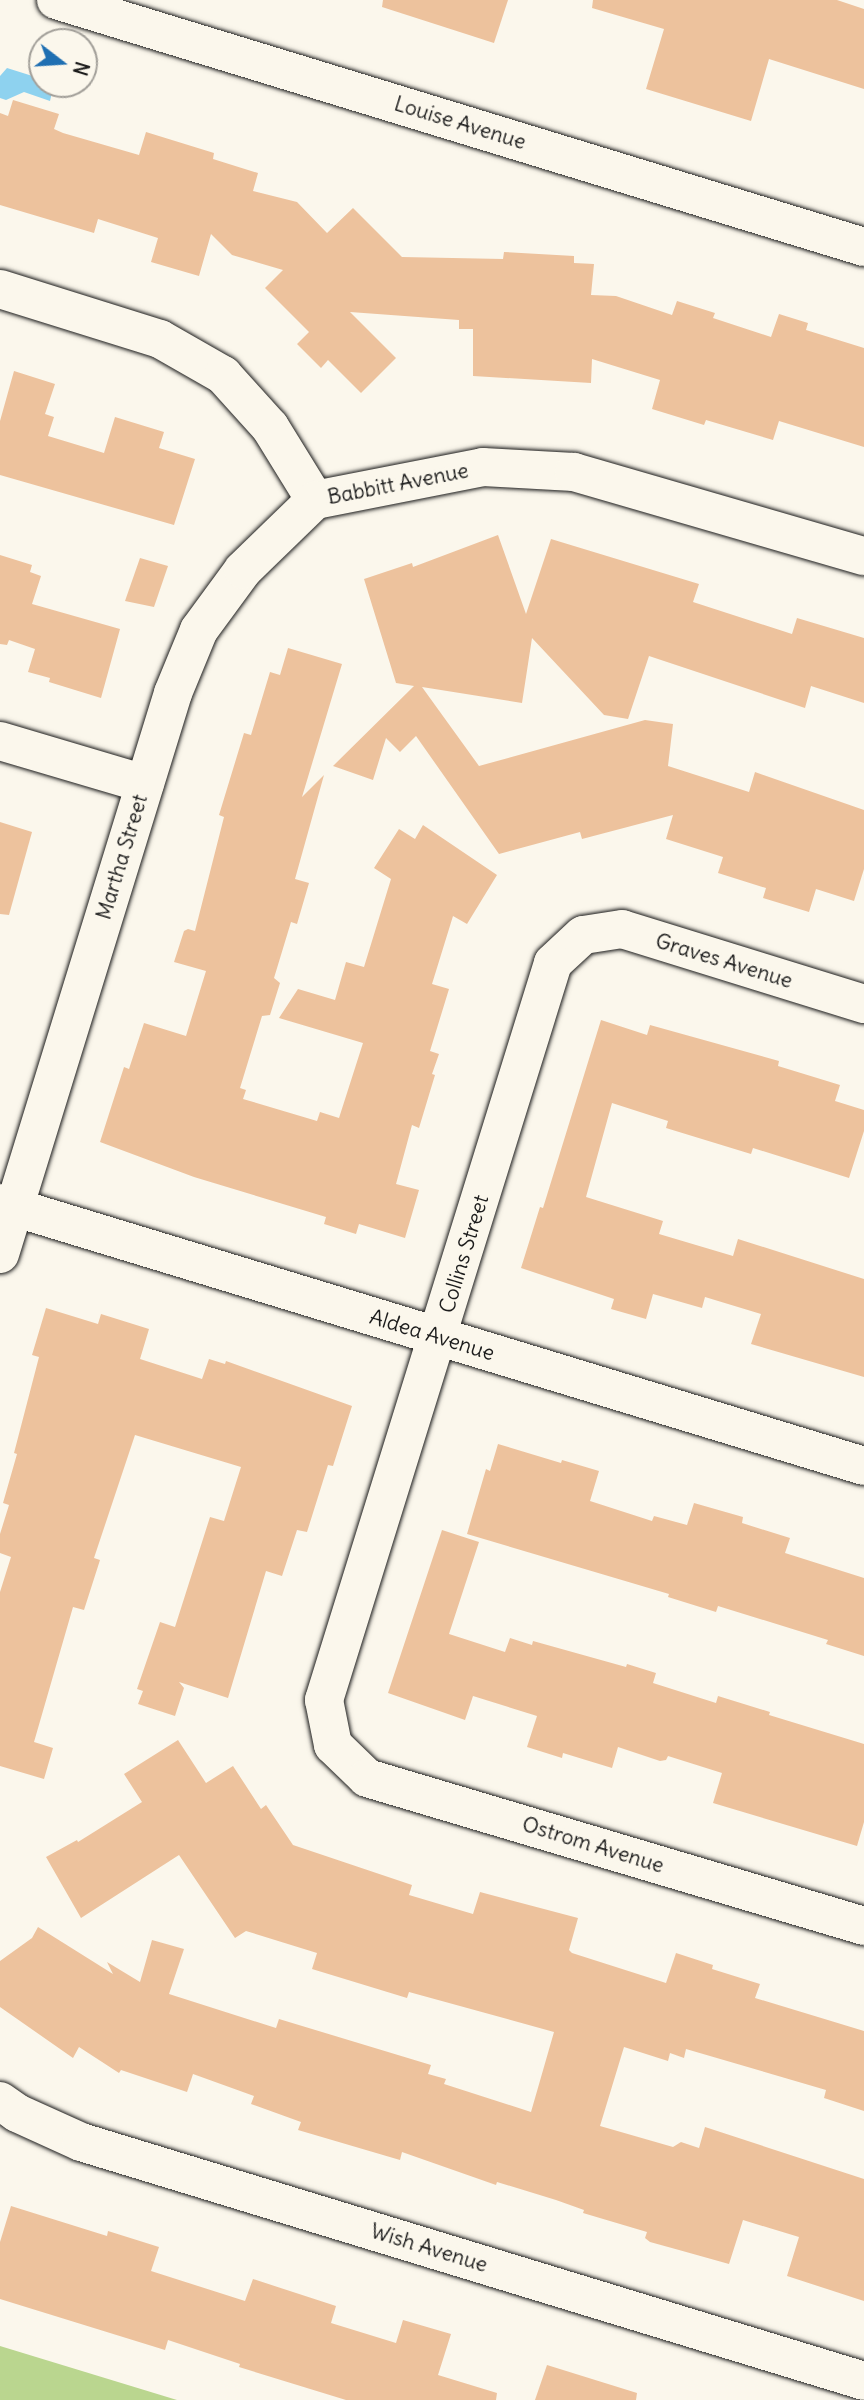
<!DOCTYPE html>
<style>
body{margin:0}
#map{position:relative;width:864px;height:2400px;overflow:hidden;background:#fbf7ec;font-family:Delius,sans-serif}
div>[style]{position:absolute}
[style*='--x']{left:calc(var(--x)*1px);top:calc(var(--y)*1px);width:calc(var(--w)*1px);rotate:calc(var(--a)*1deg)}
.green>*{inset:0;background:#bad68f}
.water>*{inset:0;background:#8ed2ef}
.building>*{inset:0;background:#edc29d}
.roads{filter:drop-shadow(0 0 2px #1c1c1c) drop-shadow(0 0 2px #1c1c1c)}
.street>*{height:38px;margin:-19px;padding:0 19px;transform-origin:19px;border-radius:19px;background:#fbf7ec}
.secondary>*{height:38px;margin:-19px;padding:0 19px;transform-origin:19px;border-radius:19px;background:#fbf7ec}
span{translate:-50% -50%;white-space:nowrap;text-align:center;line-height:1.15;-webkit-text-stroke:6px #fbf7ec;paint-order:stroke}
.street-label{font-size:21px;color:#1c1c1c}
.north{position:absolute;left:28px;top:28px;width:70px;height:70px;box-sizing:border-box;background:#fbf7ec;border:2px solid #a29f99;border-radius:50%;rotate:107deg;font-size:19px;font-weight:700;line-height:28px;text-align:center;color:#1c1c1c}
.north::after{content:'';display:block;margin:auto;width:24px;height:32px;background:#1f6fb2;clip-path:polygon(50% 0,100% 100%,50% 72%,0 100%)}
</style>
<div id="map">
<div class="green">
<div style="clip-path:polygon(0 2346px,177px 2400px,0 2400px)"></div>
</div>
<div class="water">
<div style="clip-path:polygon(7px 68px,42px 79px,42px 84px,54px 84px,50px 101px,24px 92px,6px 100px,0 98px,0 76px)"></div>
</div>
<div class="building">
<div style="clip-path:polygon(383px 0,508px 0,494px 43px,382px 7px)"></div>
<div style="clip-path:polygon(593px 0,837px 0,864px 9px,864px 89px,769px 59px,751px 121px,646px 89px,664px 29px,592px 8px)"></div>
<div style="clip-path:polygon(13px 100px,59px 114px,54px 129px,63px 133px,139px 155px,146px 132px,214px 153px,213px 159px,258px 173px,253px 191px,297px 202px,327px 233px,353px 208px,402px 257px,503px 259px,504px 252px,574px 256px,574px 263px,594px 264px,591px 295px,616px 296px,672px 315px,677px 301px,715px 313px,713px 318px,771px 337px,779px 314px,808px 323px,806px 330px,864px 348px,864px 447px,779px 421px,773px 440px,706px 420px,704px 425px,652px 409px,660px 380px,592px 359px,591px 383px,473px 376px,473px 329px,459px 329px,459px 320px,350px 312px,396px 358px,361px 393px,328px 360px,321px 368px,297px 344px,309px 332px,265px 288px,283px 270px,232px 255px,211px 234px,199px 276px,151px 262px,158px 238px,98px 219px,94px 233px,0 205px,0 113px,8px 116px)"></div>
<div style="clip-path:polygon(14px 371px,55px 384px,45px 414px,54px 417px,48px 436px,104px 453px,115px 417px,164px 432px,159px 448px,195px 459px,174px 525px,0 475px,0 421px)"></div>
<div style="clip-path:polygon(498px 535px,526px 614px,551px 539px,699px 584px,693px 602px,792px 634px,797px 618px,864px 638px,864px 703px,811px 686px,805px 708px,649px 656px,628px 719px,604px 715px,532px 638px,522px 703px,422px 687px,479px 766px,645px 720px,673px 724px,668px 766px,749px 792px,755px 772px,864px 810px,864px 869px,854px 901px,816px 889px,809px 912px,763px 898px,766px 888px,718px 873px,723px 857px,666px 839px,673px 815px,582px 839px,580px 832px,499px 854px,416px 736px,400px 752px,386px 738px,373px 780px,333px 766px,414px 686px,396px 683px,364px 579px,412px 563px,413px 567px)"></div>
<div style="clip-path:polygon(0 555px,32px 565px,30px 572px,41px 576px,32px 604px,120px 629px,101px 698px,49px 682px,50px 678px,28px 672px,35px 649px,9px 640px,7px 645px,0 644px)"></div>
<div style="clip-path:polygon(140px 558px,168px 566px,154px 607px,125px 601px)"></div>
<div style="clip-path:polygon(288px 648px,342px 664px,302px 797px,324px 775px,295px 879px,309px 883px,297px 924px,291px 922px,274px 978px,280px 983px,270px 1015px,262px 1016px,240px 1088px,246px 1090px,243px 1099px,317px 1121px,320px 1112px,339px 1118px,363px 1043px,279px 1018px,298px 989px,335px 1000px,346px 962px,364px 967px,391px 879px,374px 868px,399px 829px,415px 839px,423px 825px,497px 875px,467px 924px,453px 916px,432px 984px,449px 989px,430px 1051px,439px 1054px,432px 1074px,435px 1075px,419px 1128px,412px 1125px,396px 1184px,419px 1190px,405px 1238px,359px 1224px,356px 1234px,324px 1224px,326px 1217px,194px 1177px,100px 1142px,124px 1067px,129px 1069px,144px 1023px,186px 1036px,206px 971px,174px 962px,184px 931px,188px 929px,195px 931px,224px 817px,219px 815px,244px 733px,251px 735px,270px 672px,280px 675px)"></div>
<div style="clip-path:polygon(0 822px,32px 832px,9px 915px,0 914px)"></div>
<div style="clip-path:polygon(601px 1020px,647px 1035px,650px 1025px,779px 1061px,778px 1066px,840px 1085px,835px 1101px,864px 1110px,864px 1131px,849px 1178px,753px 1148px,751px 1154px,666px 1128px,668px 1121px,612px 1103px,586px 1197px,663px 1221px,659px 1234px,733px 1256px,738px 1239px,864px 1279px,864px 1377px,751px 1344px,761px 1314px,705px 1297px,702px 1308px,653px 1294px,646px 1319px,611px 1309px,614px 1299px,521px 1268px,540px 1207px,543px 1208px)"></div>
<div style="clip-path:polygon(46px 1308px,98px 1324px,101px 1314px,149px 1329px,140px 1359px,202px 1379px,209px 1359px,225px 1364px,226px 1361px,352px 1406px,333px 1466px,328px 1465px,307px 1532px,297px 1530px,282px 1576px,266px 1571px,228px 1698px,179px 1682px,184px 1688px,175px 1716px,138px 1704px,143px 1691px,137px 1689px,160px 1622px,175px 1627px,210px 1517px,224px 1521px,241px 1467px,135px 1435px,94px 1558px,100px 1560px,84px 1610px,73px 1607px,34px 1742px,53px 1748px,44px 1779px,0 1766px,0 1592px,11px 1557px,0 1553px,0 1534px,9px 1505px,3px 1503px,17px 1454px,14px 1453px,39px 1357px,32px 1355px)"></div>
<div style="clip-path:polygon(498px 1444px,561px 1463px,562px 1460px,599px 1471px,590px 1501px,652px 1521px,654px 1516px,687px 1525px,694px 1503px,743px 1517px,742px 1523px,790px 1538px,785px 1553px,864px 1578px,864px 1656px,826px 1644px,828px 1640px,718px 1606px,716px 1612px,668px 1597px,669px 1594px,467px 1534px,486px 1469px,490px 1471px)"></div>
<div style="clip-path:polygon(442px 1530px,479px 1542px,449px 1634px,505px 1652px,510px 1638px,532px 1645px,533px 1641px,626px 1667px,627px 1664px,656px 1673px,653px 1683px,716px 1703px,718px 1696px,770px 1712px,769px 1715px,864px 1744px,864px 1822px,857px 1846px,713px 1803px,722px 1773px,668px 1756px,666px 1760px,660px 1761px,618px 1747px,612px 1768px,563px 1753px,562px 1758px,527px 1747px,537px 1716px,473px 1696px,465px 1720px,388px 1693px)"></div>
<div style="clip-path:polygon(178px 1740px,206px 1783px,233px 1766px,261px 1809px,266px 1805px,293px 1845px,412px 1885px,409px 1895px,473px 1914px,480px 1892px,578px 1918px,569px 1950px,572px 1953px,666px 1983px,676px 1953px,713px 1965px,712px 1969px,760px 1984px,755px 1998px,864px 2031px,864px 2111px,824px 2098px,826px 2090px,686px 2049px,684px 2058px,670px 2053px,668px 2061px,624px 2047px,600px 2126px,673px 2147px,681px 2142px,699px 2148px,705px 2127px,864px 2179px,864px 2301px,787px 2276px,799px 2237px,743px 2220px,729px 2264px,679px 2250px,650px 2242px,645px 2238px,647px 2232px,583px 2213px,584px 2210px,556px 2200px,497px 2182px,496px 2185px,402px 2152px,400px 2160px,298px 2130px,301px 2122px,251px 2104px,254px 2096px,193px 2074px,187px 2092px,121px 2070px,119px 2073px,79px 2047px,73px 2058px,0 2007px,0 1961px,32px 1938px,38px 1927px,113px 1974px,107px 1962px,140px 1982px,152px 1940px,184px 1949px,169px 1994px,276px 2028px,279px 2019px,431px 2065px,428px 2074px,446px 2079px,444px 2084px,531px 2112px,554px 2032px,409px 1992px,407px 1998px,312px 1969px,317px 1953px,246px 1931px,235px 1938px,179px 1855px,81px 1918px,46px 1857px,77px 1840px,78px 1842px,142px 1802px,124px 1774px)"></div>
<div style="clip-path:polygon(11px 2206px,107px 2236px,108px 2231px,159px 2247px,151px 2271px,245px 2301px,253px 2279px,336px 2306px,331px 2323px,396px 2343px,403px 2320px,451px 2334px,438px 2375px,497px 2393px,496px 2400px,346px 2400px,239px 2367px,240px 2364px,168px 2340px,165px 2350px,0 2299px,0 2242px)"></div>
<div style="clip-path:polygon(547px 2365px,637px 2393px,636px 2400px,535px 2400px)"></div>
</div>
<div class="roads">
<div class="street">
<div style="--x:0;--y:289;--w:168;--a:17.4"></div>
<div style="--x:160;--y:339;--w:73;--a:29.7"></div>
<div style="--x:223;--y:375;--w:70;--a:47.9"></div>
<div style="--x:270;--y:427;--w:86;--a:58.3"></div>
<div style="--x:315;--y:500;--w:171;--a:-11.1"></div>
<div style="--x:483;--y:467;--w:91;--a:3.1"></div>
<div style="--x:574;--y:472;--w:302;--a:16.2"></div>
<div style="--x:0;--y:741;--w:151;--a:16.5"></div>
<div style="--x:864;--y:1004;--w:253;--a:-162.8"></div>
<div style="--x:622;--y:929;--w:39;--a:171"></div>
<div style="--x:583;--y:935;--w:41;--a:137"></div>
<div style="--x:553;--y:963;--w:772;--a:107.26"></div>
<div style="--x:324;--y:1700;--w:46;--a:78.7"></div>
<div style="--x:333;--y:1745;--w:47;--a:44.1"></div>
<div style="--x:367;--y:1778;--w:519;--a:16.58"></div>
<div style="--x:0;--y:1254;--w:587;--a:-72.86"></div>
<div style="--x:173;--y:693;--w:68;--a:-67.6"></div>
<div style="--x:199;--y:630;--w:74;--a:-53.7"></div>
<div style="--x:243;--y:570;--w:100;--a:-44.2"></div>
<div style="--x:0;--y:2101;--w:21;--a:35"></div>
<div style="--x:17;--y:2113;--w:70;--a:24.4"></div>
<div style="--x:81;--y:2142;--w:819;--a:16.97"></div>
</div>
<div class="secondary">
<div style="--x:56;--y:0;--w:845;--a:17"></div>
<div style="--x:0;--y:1203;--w:903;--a:16.93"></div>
</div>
</div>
<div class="street-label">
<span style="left:460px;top:123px;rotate:17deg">Louise Avenue</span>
<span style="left:398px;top:484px;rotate:-11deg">Babbitt Avenue</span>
<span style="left:122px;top:857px;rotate:-73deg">Martha Street</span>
<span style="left:724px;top:961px;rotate:17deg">Graves Avenue</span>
<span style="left:464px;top:1254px;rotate:-73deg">Collins Street</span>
<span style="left:432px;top:1335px;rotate:17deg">Aldea Avenue</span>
<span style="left:593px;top:1845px;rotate:17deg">Ostrom Avenue</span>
<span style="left:429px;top:2248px;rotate:17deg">Wish Avenue</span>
</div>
<div class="north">N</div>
</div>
